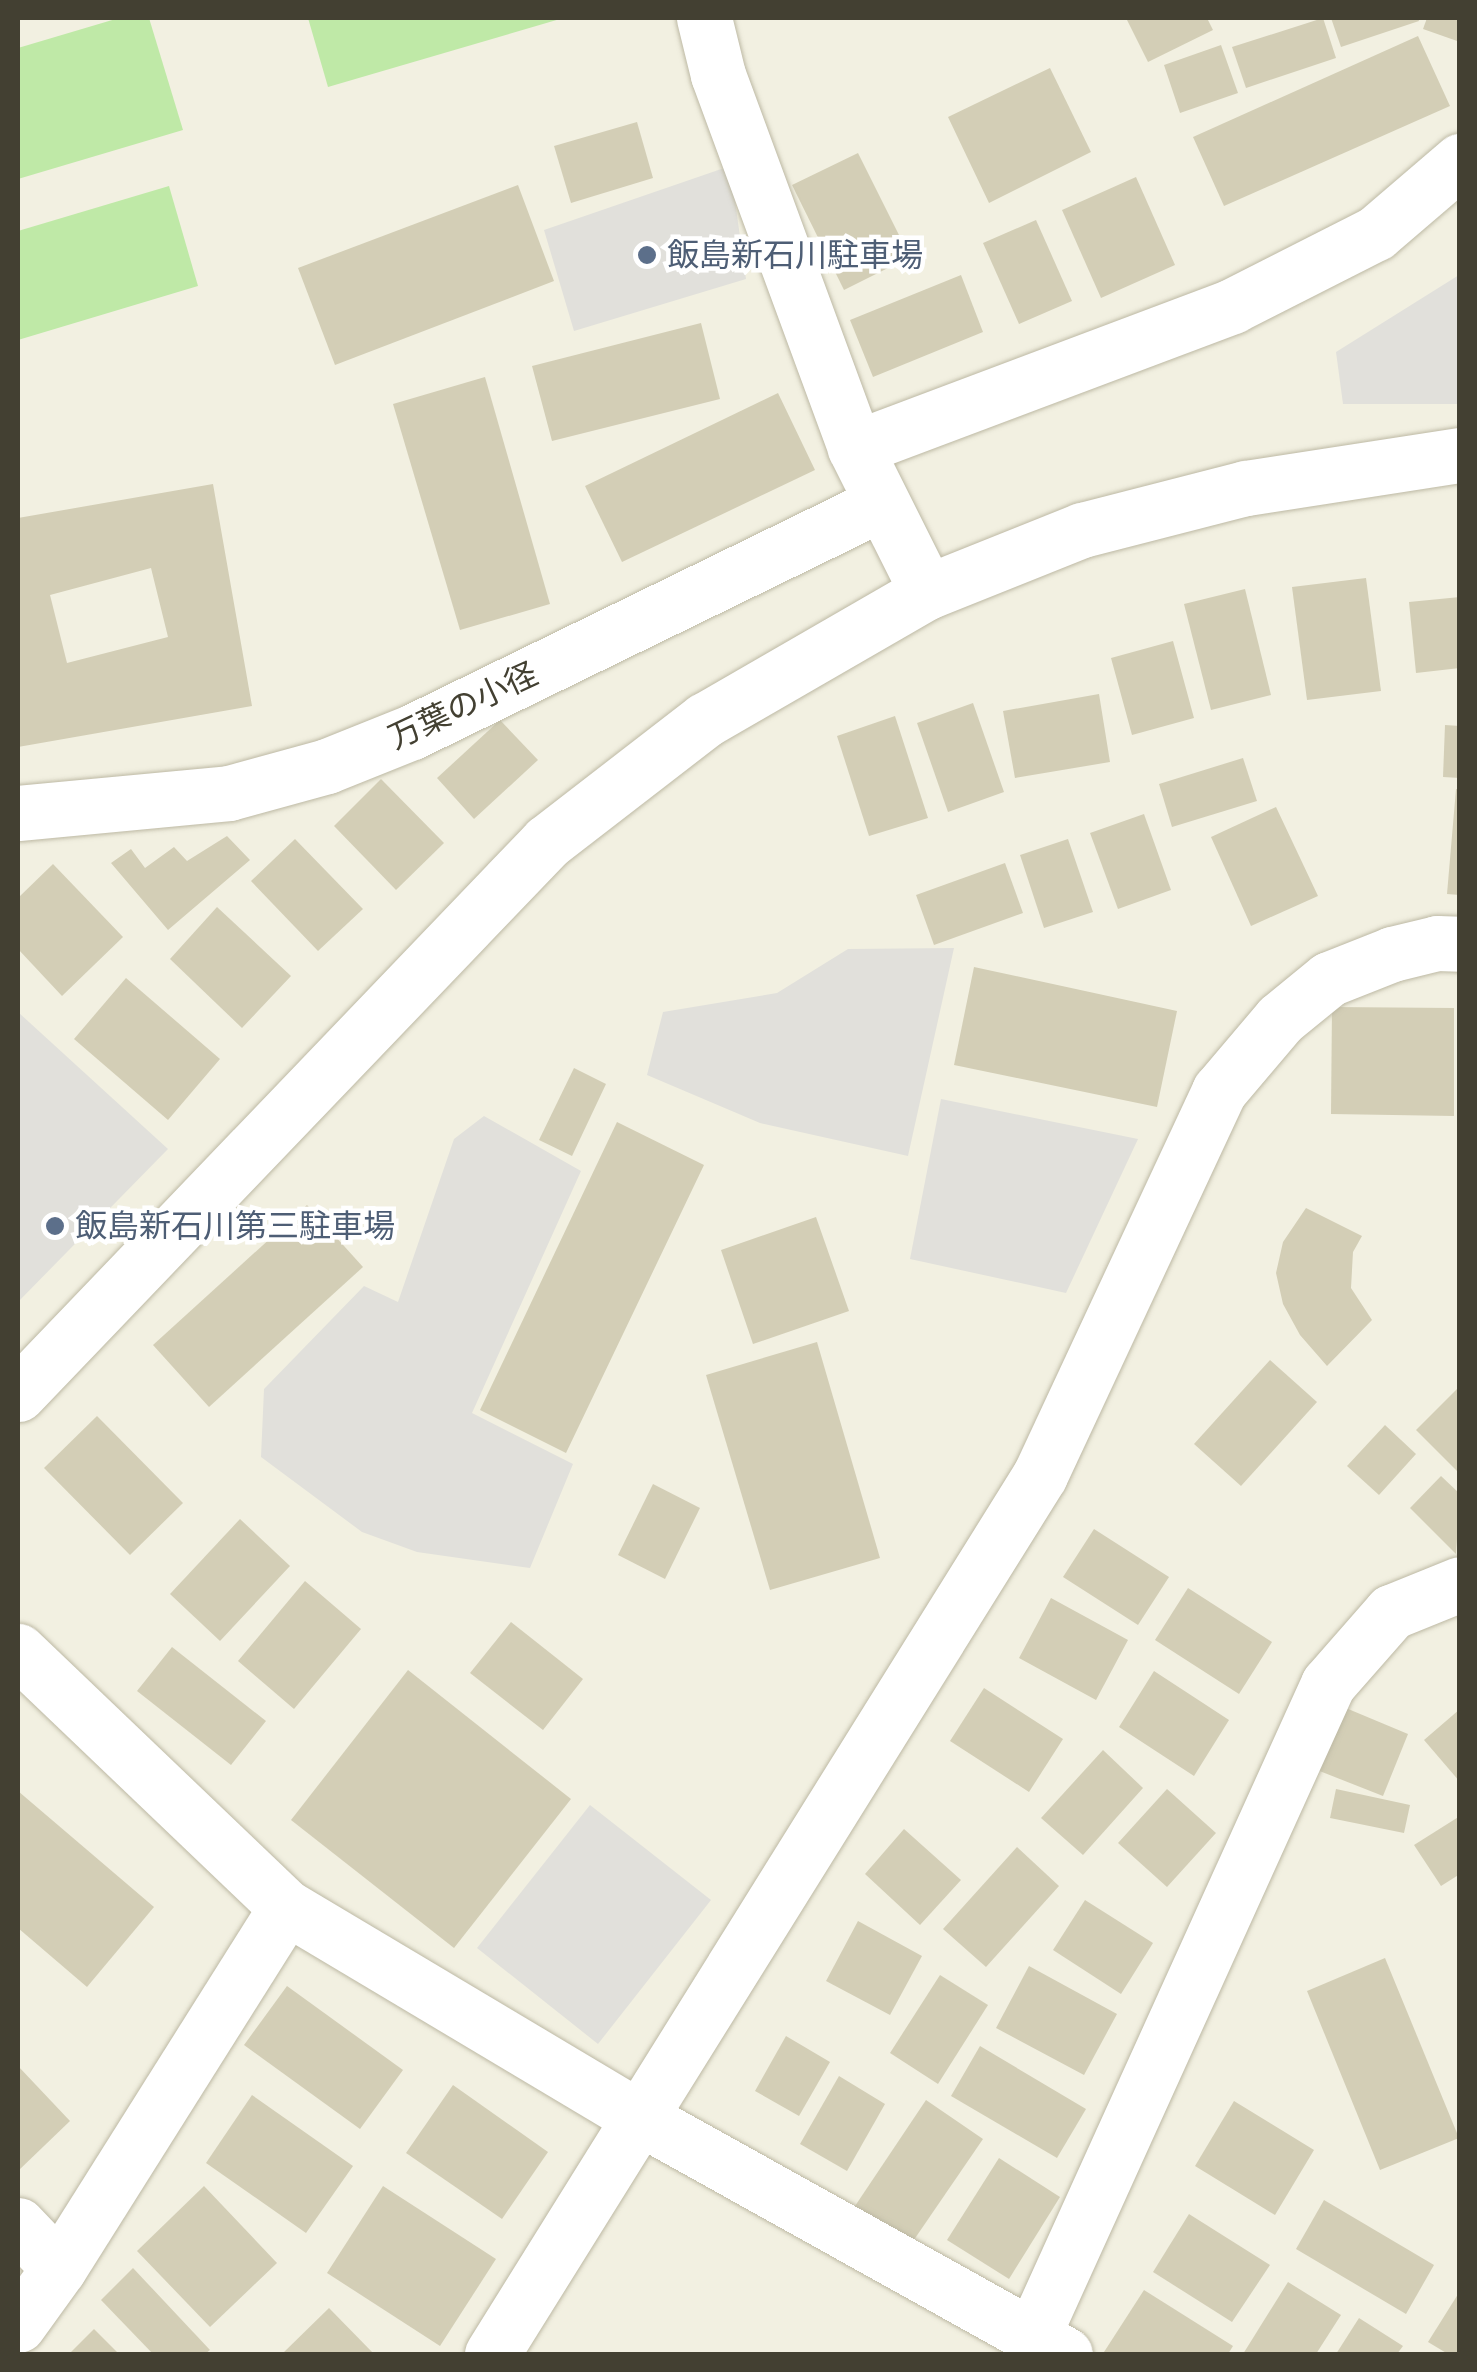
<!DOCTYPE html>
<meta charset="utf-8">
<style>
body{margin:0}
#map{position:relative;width:1477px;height:2372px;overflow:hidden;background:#f2f0e1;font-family:"Asap Condensed","Noto Sans JP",sans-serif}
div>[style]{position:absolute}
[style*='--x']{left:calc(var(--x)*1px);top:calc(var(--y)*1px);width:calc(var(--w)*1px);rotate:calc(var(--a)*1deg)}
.green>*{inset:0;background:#bfe9a7}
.parking>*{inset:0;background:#e1e0db}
.building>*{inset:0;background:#d3ceb6}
.roads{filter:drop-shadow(0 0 2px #bdb9a4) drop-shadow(0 0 2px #bdb9a4)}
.minor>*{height:55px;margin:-27.5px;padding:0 27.5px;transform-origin:27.5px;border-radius:27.5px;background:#fff}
.dots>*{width:28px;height:28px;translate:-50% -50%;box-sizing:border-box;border:5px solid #fff;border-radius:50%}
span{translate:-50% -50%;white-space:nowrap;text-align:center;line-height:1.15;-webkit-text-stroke:9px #fff;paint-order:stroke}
.service-label{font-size:32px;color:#4e5e75}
.left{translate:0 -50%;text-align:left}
.street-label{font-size:32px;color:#434032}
.frame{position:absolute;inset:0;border:20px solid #434032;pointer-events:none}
</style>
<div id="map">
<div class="green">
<div style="clip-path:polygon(119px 18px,149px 18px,183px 130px,18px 179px,18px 48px)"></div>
<div style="clip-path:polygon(308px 18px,560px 18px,560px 19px,328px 87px)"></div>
<div style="clip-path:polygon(169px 186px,198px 286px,18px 340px,18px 231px)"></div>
</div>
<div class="parking">
<div style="clip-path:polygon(730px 166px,746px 279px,574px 331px,544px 230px)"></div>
<div style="clip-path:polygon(1459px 275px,1459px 404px,1343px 404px,1336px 352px)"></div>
<div style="clip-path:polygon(954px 948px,908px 1156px,760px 1123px,647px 1075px,663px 1012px,777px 993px,848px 949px)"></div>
<div style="clip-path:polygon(18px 1012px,168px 1149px,18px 1302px)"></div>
<div style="clip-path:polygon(941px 1099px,1138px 1139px,1066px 1293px,910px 1259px)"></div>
<div style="clip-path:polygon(484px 1116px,581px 1171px,472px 1413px,573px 1464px,530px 1568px,417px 1552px,362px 1532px,261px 1457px,264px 1389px,364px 1286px,398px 1302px,454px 1139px)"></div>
<div style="clip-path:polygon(590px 1805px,711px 1900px,598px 2044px,477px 1948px)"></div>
</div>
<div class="building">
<div style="clip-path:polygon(1133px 18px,1207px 18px,1213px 30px,1148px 62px,1127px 20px)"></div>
<div style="clip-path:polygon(1323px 18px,1336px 58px,1246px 88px,1232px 47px)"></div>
<div style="clip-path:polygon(1331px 18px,1418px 18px,1419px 21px,1341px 47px)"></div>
<div style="clip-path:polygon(1427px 18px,1460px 18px,1460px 42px,1423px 29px)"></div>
<div style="clip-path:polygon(1418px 36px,1450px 106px,1224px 206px,1193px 137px)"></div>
<div style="clip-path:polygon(1221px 45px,1238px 93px,1180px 113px,1164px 65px)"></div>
<div style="clip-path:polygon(1050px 68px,1091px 152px,989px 203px,948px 117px)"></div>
<div style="clip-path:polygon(637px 122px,653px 178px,571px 203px,554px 146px)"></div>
<div style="clip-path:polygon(858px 153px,910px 257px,844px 290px,792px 185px)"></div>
<div style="clip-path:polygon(1136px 177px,1175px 265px,1101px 298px,1062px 210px)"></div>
<div style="clip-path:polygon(518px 185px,554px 281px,335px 365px,298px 268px)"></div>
<div style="clip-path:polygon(1036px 220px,1072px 301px,1019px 324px,983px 243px)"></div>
<div style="clip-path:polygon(961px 275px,983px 332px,873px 377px,850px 320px)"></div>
<div style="clip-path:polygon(701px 323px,720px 399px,552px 441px,532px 366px)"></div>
<div style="clip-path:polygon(485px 377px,550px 604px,460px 630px,393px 404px)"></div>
<div style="clip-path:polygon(778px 393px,815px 470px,622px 562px,585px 486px)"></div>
<div style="clip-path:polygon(evenodd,213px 484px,252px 706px,18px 747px,18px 518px,213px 484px,151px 568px,168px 637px,67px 663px,50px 595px,151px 568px)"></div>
<div style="clip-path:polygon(1366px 578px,1381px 691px,1307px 700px,1292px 587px)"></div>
<div style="clip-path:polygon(1245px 589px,1271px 695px,1211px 710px,1184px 604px)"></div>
<div style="clip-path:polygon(1460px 597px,1460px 668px,1416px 673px,1409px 602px)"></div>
<div style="clip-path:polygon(1173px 641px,1194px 718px,1132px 735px,1111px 658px)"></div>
<div style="clip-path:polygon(1099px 694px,1110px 762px,1015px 778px,1003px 711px)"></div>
<div style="clip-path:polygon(973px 703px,1004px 792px,948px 812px,917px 723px)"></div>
<div style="clip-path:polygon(895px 716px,928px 818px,869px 836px,837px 736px)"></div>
<div style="clip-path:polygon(500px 720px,538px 760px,474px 819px,437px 778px)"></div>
<div style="clip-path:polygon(1445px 725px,1460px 726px,1460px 778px,1443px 777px)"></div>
<div style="clip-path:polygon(1243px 758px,1257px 801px,1172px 827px,1159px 784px)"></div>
<div style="clip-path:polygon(381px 779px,444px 843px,396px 890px,334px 826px)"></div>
<div style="clip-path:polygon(1456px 789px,1460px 790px,1460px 895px,1447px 894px)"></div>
<div style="clip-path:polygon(1276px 807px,1318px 896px,1251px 926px,1211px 837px)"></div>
<div style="clip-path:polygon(1144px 814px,1171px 890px,1118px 909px,1090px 833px)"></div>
<div style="clip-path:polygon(227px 836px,250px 860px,168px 930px,111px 863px,131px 849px,145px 868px,174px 847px,187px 861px)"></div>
<div style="clip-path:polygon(295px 839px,363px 909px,318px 951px,251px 881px)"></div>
<div style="clip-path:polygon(1068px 839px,1093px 912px,1044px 928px,1020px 855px)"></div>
<div style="clip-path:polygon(1005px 863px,1023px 913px,934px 945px,916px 895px)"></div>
<div style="clip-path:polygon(53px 864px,123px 937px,62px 996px,18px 949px,18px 898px)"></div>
<div style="clip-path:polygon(217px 907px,291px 976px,242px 1028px,170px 959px)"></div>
<div style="clip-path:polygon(974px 967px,1177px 1011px,1157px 1107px,954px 1065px)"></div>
<div style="clip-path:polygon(126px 978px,220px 1059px,168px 1120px,74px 1039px)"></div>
<div style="clip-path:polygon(1332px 1007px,1454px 1008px,1454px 1116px,1331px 1114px)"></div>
<div style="clip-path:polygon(574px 1068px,606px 1084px,572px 1156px,539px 1140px)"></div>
<div style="clip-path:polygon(617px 1122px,704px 1165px,566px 1453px,480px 1410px)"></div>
<div style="clip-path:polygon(307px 1205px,363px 1267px,209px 1407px,153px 1345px)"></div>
<div style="clip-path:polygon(1306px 1208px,1362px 1236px,1353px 1252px,1351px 1288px,1372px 1320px,1327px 1366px,1300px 1335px,1283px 1304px,1276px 1273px,1283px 1242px)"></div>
<div style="clip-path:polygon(816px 1217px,849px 1311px,753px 1344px,721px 1250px)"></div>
<div style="clip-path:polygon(817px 1342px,880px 1558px,770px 1590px,706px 1375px)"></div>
<div style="clip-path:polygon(1270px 1360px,1317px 1402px,1241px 1486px,1194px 1444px)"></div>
<div style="clip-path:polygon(1460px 1386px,1460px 1474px,1416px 1430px)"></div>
<div style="clip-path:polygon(97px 1416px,183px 1503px,130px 1555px,44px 1468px)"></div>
<div style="clip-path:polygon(1385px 1425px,1416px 1454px,1379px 1495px,1347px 1466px)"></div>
<div style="clip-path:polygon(1441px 1476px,1460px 1494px,1456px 1554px,1410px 1508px)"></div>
<div style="clip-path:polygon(653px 1484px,700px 1508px,665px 1579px,618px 1555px)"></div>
<div style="clip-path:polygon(240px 1519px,290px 1566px,220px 1641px,170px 1594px)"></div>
<div style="clip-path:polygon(1094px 1529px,1169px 1577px,1138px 1625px,1063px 1577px)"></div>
<div style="clip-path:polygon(305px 1581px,361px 1629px,294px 1709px,238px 1661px)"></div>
<div style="clip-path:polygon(1188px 1588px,1272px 1642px,1239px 1694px,1155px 1640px)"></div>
<div style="clip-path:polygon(1051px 1598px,1128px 1640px,1096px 1700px,1019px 1658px)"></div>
<div style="clip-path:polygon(511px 1622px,583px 1679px,543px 1730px,470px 1673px)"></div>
<div style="clip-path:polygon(172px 1647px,266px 1721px,231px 1765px,137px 1691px)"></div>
<div style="clip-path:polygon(408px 1670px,571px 1799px,454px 1948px,291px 1820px)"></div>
<div style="clip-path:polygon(1154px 1671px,1229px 1720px,1194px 1776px,1119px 1727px)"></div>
<div style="clip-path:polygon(984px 1688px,1063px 1739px,1029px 1792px,950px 1741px)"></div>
<div style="clip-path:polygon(1341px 1706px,1408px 1734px,1383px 1796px,1317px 1770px)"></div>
<div style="clip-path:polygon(1460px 1709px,1460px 1782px,1424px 1740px)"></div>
<div style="clip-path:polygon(1103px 1750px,1143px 1788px,1083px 1855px,1041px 1818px)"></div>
<div style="clip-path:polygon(1167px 1789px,1216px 1833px,1167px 1887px,1118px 1843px)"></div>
<div style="clip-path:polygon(1336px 1789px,1410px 1805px,1404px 1833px,1330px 1818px)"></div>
<div style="clip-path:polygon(18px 1791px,154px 1907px,87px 1987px,18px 1928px)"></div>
<div style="clip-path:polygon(1460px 1816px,1460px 1874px,1441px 1886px,1414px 1845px)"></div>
<div style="clip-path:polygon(904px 1829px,961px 1880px,920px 1925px,865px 1874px)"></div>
<div style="clip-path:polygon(1017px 1847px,1059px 1886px,986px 1967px,943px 1929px)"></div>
<div style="clip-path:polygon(1085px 1900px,1153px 1943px,1121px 1994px,1053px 1950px)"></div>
<div style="clip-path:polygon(858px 1921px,922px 1956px,890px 2015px,826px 1981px)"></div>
<div style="clip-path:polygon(1385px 1958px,1459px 2138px,1380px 2170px,1307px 1991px)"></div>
<div style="clip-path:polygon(1029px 1966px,1117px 2014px,1084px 2075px,996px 2028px)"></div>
<div style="clip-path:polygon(940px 1975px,988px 2005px,938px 2084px,890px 2053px)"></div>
<div style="clip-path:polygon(287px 1986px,403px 2070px,360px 2129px,244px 2045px)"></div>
<div style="clip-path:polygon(786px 2036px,830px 2062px,799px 2116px,755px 2091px)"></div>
<div style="clip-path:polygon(980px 2046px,1086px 2109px,1057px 2158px,951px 2096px)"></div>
<div style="clip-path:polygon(18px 2066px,70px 2121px,18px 2171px)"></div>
<div style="clip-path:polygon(839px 2076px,885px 2104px,847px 2171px,800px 2144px)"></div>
<div style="clip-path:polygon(453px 2085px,548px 2152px,502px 2219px,406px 2153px)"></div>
<div style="clip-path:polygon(252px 2095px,353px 2166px,306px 2233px,206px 2163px)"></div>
<div style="clip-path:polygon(926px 2100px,983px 2139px,907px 2250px,851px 2212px)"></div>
<div style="clip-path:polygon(1234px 2101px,1314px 2150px,1275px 2215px,1195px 2166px)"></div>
<div style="clip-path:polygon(999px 2158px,1060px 2197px,1009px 2279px,947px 2240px)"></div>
<div style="clip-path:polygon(204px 2186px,277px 2263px,210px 2327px,137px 2251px)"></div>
<div style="clip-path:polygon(383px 2186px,496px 2259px,440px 2346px,327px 2273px)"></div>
<div style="clip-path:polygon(1324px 2200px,1434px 2265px,1406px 2314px,1296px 2249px)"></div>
<div style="clip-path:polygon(1189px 2214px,1270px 2265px,1232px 2322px,1153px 2272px)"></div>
<div style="clip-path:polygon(133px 2268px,210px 2350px,205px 2354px,153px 2354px,101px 2300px)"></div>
<div style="clip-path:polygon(1288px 2282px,1341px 2315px,1316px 2354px,1243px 2354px)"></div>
<div style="clip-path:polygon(1144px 2290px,1233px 2346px,1228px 2354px,1104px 2352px)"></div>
<div style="clip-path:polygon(1460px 2291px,1460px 2354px,1448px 2354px,1428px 2342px)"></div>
<div style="clip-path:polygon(329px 2308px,374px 2354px,282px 2354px)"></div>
<div style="clip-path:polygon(1359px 2318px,1403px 2346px,1397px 2354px,1336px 2354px)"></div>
<div style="clip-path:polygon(94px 2329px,119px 2354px,69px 2354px)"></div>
</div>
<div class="roads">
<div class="minor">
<div style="--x:704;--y:18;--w:59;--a:76.2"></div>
<div style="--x:718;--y:75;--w:397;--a:69.8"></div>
<div style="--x:855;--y:448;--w:161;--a:63.4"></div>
<div style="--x:855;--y:448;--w:403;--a:-20.6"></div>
<div style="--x:1232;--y:306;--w:161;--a:-26.9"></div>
<div style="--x:1376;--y:233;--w:111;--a:-40.6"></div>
<div style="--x:18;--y:813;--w:212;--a:-5.4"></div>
<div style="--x:229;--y:793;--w:102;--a:-15.4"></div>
<div style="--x:327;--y:766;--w:92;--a:-21.8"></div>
<div style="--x:412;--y:732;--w:521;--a:-25.97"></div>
<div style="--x:18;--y:1394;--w:765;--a:-46.22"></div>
<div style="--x:547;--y:842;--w:200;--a:-37.7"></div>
<div style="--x:705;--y:720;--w:256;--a:-30"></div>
<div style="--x:927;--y:592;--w:167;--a:-21.8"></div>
<div style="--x:1082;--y:530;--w:169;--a:-14.4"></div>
<div style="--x:1246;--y:488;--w:217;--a:-8.8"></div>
<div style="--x:18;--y:1651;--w:371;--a:43.7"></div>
<div style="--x:286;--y:1907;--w:414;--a:30.8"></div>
<div style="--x:642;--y:2119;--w:484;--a:29.1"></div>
<div style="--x:18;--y:2225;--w:59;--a:46.4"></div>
<div style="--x:18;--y:2325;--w:70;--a:-54.3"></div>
<div style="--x:59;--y:2268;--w:426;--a:-57.8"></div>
<div style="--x:1033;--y:2335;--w:715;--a:-65.62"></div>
<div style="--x:1328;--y:1684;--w:96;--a:-48.8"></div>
<div style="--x:1391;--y:1612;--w:74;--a:-22.1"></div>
<div style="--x:492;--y:2354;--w:1036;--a:-58.06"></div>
<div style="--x:1040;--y:1475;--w:424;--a:-65"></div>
<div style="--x:1219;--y:1091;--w:94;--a:-49.7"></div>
<div style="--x:1280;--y:1019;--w:63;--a:-39.2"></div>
<div style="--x:1329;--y:979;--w:68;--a:-21.6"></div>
<div style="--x:1392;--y:954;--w:46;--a:-13.7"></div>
<div style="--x:1437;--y:943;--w:23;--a:2"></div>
</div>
</div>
<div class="dots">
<div style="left:647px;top:255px;background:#5c6f8a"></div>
<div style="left:55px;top:1226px;background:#5c6f8a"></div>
</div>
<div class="service-label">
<span class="left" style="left:667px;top:255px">飯島新石川駐車場</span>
<span class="left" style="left:75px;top:1226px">飯島新石川第三駐車場</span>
</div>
<div class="street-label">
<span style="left:463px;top:706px;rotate:-25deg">万葉の小径</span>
</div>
<div class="frame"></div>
</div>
